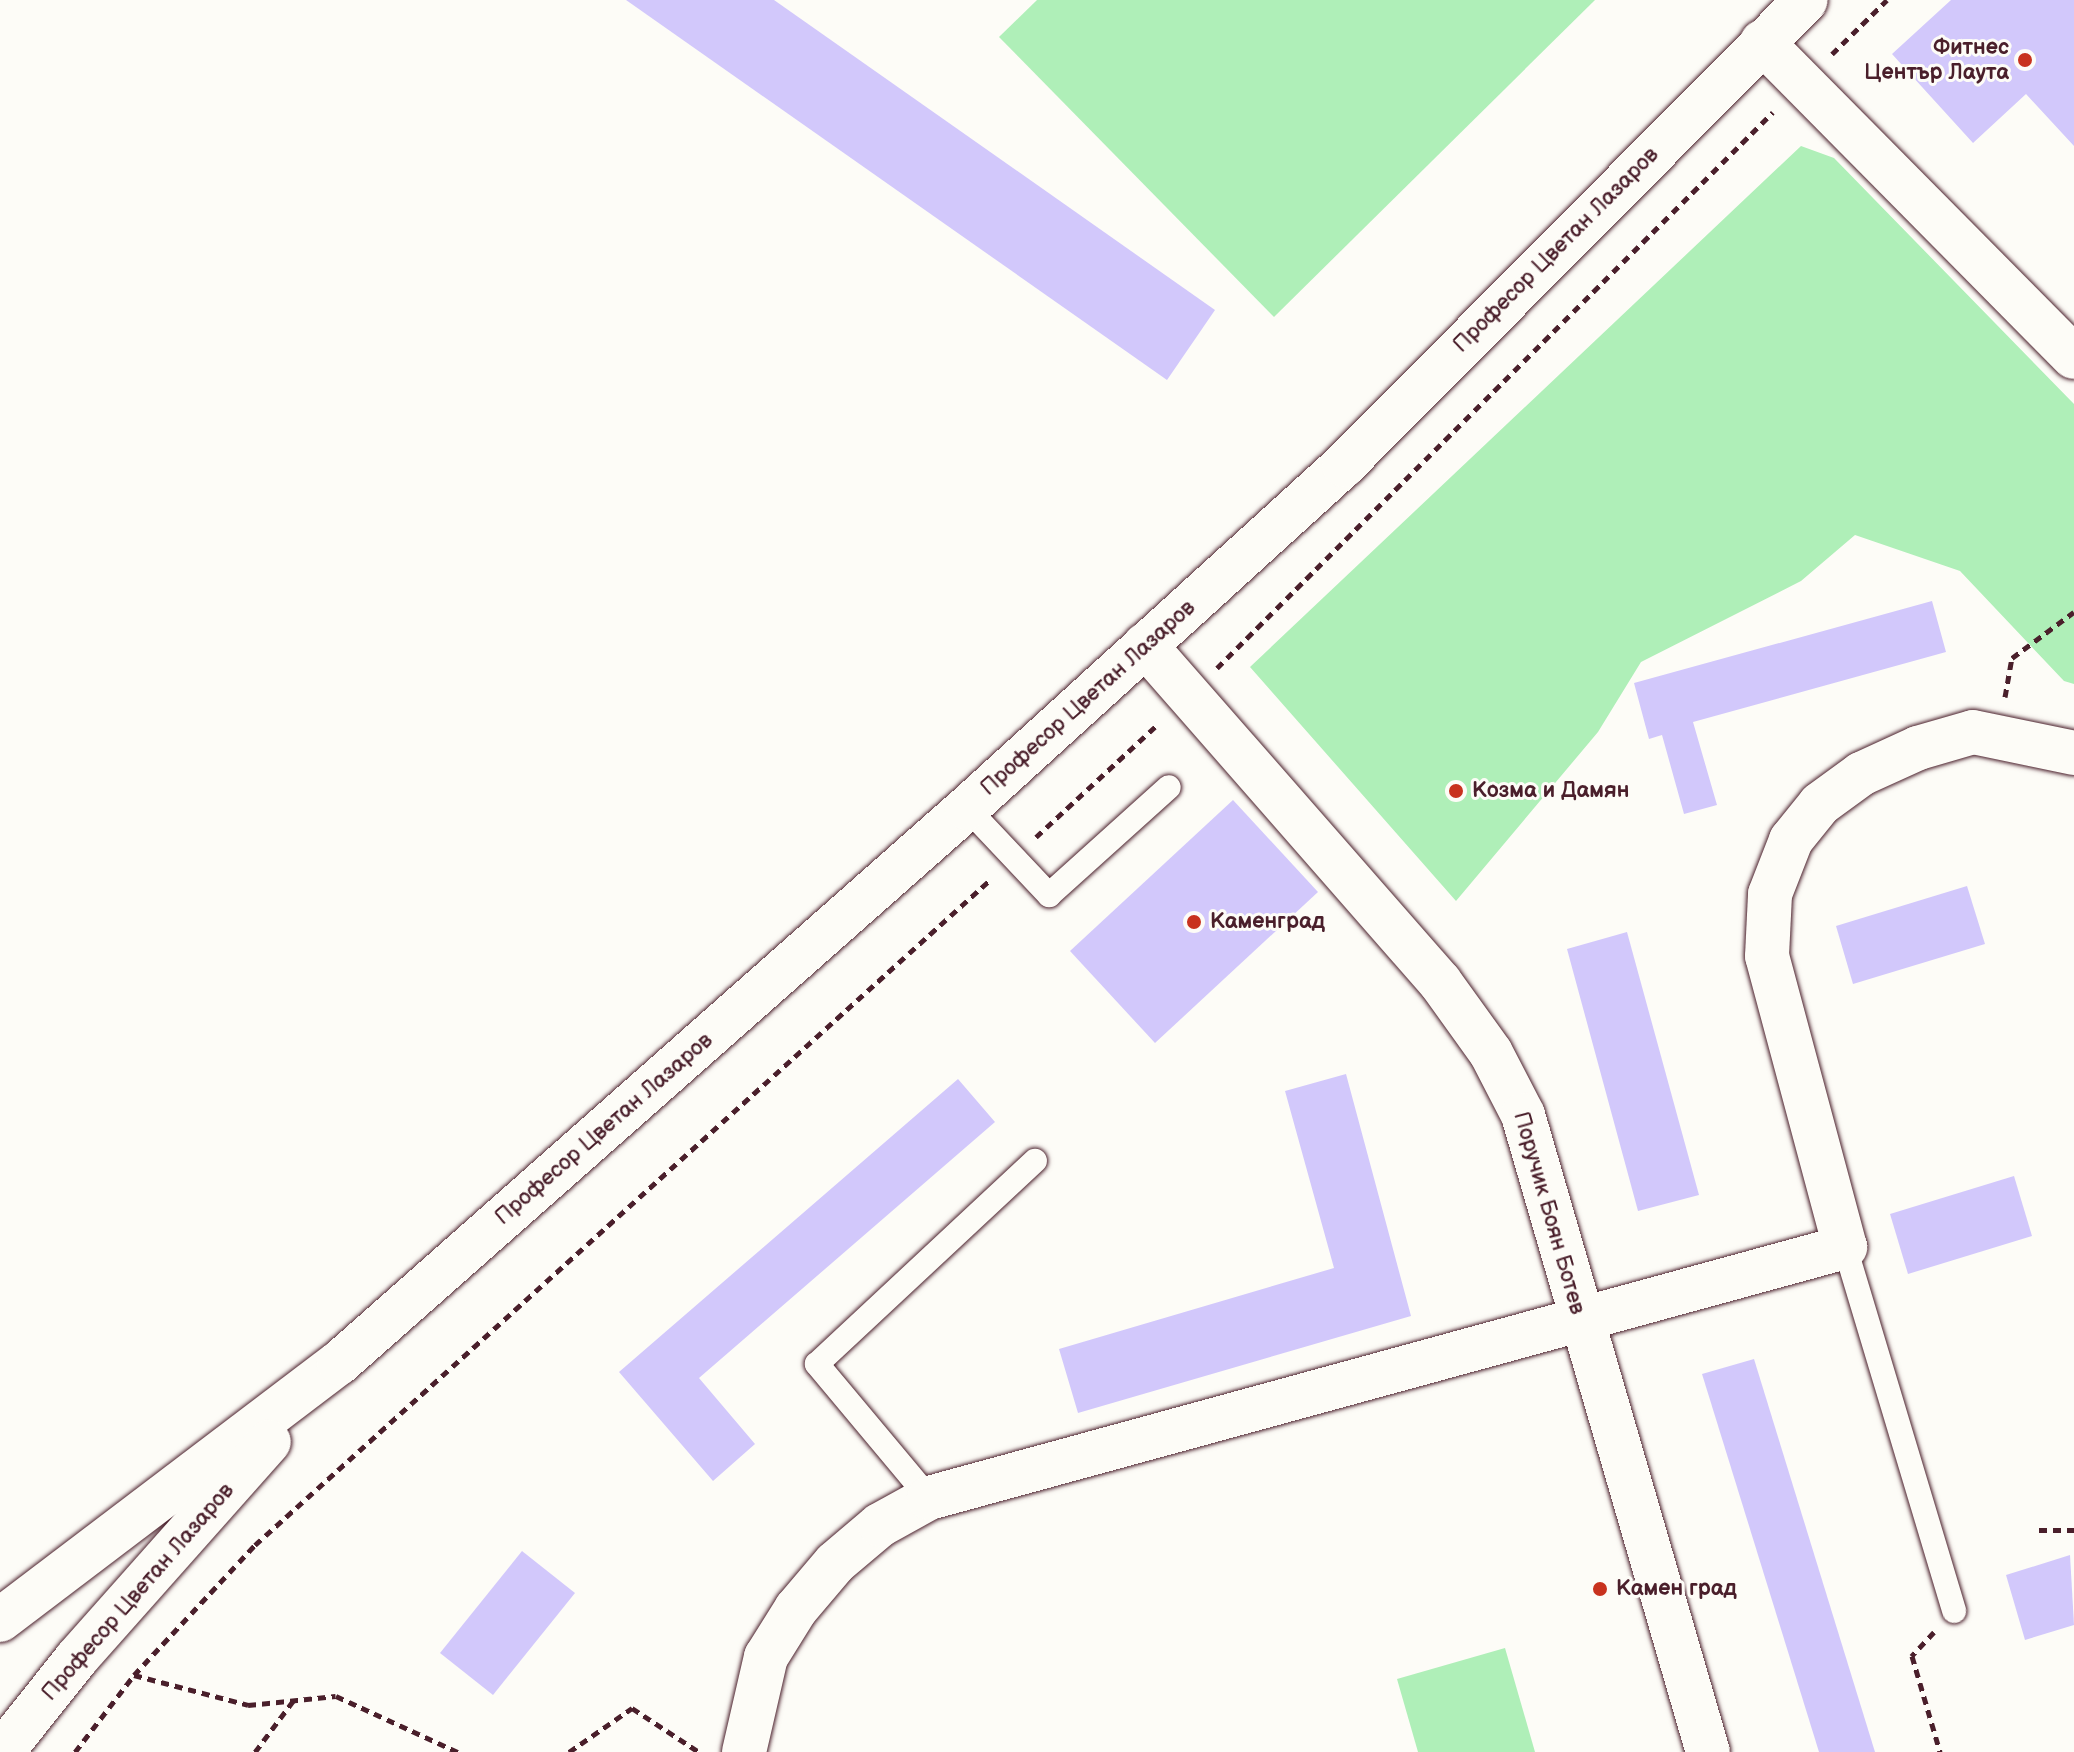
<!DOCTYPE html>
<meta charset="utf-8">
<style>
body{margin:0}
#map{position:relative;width:2074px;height:1752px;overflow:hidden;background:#fdfcf7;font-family:"Balsamiq Sans",sans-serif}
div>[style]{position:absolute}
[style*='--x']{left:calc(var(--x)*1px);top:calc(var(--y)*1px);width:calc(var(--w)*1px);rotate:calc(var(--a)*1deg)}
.green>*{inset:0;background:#afefb8}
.building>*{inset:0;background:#d2c8fb}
.path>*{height:5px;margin-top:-2.5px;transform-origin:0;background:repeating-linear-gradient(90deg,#4a1f2b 0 8px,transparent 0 14px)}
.roads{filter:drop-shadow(0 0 2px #4a1f2b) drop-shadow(0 0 2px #4a1f2b)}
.service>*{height:24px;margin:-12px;padding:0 12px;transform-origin:12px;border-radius:12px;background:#fdfcf7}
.minor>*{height:44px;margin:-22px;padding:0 22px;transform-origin:22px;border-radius:22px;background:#fdfcf7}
.tertiary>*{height:44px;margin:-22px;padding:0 22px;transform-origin:22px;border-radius:22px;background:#fdfcf7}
.dots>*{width:22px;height:22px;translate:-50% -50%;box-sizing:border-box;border:4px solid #fdfcf7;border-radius:50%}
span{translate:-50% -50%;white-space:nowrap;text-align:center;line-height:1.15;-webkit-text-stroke:6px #fdfcf7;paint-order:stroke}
.poi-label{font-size:22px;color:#4a1f2b;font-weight:700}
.right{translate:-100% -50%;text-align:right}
.left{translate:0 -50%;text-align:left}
.street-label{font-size:22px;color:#4a1f2b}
</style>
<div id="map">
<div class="green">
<div style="clip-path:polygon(1037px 0,1595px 0,1274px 317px,999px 37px)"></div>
<div style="clip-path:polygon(1801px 146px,1834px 158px,2074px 404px,2074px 684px,2064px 681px,1960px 571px,1855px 535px,1801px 581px,1641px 662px,1598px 732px,1456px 901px,1250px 667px)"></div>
<div style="clip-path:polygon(1505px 1648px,1535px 1752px,1418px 1752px,1397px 1679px)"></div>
</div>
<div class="building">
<div style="clip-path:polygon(626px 0,774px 0,1215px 310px,1167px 380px)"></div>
<div style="clip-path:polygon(1951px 0,2074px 0,2074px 146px,2026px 94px,1973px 143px,1892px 54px)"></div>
<div style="clip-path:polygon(1932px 601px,1946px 652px,1693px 722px,1717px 805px,1684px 814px,1662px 735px,1649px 739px,1634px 683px)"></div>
<div style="clip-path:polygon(1233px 800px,1318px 892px,1155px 1043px,1070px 951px)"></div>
<div style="clip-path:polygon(1967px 886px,1985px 944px,1853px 984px,1836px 926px)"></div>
<div style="clip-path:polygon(1627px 932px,1699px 1195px,1638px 1211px,1567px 949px)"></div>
<div style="clip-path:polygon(1346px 1074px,1411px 1316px,1078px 1413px,1059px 1349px,1334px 1268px,1285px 1091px)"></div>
<div style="clip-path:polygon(958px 1079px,995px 1122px,699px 1378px,755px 1444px,713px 1481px,619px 1372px)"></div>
<div style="clip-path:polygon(2014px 1176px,2032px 1236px,1908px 1274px,1890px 1214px)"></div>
<div style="clip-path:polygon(1754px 1359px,1875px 1752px,1819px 1752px,1702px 1374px)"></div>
<div style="clip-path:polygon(522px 1551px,575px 1593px,493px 1695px,440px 1653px)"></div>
<div style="clip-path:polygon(2070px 1555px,2074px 1625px,2025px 1640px,2006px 1575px)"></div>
</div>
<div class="path">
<div style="--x:1832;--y:54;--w:77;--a:-44.5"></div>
<div style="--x:1217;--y:668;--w:786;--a:-45"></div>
<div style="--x:2005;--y:697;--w:40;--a:-80"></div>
<div style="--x:2012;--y:658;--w:77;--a:-36.6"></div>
<div style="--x:1036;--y:837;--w:166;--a:-42.8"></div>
<div style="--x:2039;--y:1530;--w:35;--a:0"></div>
<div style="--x:1934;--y:1632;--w:33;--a:133"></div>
<div style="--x:1912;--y:1656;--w:100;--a:73.7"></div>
<div style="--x:134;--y:1675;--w:118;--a:14.7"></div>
<div style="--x:248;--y:1705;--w:88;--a:-5.8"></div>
<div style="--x:336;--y:1696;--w:134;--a:24.7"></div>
<div style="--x:75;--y:1752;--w:97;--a:-52.5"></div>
<div style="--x:134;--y:1675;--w:178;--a:-47.1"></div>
<div style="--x:255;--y:1545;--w:993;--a:-42.14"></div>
<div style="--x:255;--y:1752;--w:64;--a:-53.3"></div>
<div style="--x:569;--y:1752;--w:77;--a:-34.9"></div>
<div style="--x:632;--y:1708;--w:80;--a:33.3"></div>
</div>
<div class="roads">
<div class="service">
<div style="--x:967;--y:808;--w:120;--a:46.7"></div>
<div style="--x:1049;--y:895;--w:161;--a:-42"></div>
<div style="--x:1845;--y:1247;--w:380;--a:73.3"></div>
<div style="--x:929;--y:1498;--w:175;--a:-129.9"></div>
<div style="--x:817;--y:1364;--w:298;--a:-43"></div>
</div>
<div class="minor">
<div style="--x:1762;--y:42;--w:443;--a:45.3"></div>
<div style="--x:1145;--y:645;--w:448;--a:48.8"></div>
<div style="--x:1440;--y:982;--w:87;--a:54.3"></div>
<div style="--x:1491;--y:1053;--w:70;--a:62.7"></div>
<div style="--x:1523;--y:1115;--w:663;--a:73.81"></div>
<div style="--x:744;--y:1752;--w:98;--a:-77"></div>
<div style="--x:766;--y:1657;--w:57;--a:-58"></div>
<div style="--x:796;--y:1609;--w:60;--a:-49.7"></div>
<div style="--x:835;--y:1563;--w:59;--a:-40.2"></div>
<div style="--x:880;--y:1525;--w:56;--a:-28.9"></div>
<div style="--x:929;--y:1498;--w:950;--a:-15.32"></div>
<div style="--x:1845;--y:1247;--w:301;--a:-105"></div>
<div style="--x:1767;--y:956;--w:62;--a:-87.2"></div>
<div style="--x:1770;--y:894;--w:58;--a:-68.7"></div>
<div style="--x:1791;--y:840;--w:46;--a:-51.1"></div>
<div style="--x:1820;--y:804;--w:51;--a:-36.2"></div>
<div style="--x:1861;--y:774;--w:63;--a:-24.5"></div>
<div style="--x:1918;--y:748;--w:57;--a:-16.2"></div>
<div style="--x:1973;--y:732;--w:103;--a:11.7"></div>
</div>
<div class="tertiary">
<div style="--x:0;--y:1620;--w:425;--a:-37.2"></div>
<div style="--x:339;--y:1363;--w:838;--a:-41.47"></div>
<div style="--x:967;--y:808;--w:510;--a:-42.3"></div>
<div style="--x:1344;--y:465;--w:655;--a:-45.19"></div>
<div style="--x:2;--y:1752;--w:120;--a:-51.4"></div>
<div style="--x:77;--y:1658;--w:289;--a:-48.4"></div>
</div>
</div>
<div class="dots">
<div style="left:2025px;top:60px;background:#c8321e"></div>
<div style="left:1456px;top:791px;background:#c8321e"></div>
<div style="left:1194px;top:922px;background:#c8321e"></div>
<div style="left:1600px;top:1589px;background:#c8321e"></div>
</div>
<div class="poi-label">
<span class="right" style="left:2009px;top:60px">Фитнес<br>Център Лаута</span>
<span class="left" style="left:1472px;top:791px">Козма и Дамян</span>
<span class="left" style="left:1210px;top:922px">Каменград</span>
<span class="left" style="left:1616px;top:1589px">Камен град</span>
</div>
<div class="street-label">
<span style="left:1556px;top:250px;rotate:-45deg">Професор Цветан Лазаров</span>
<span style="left:1088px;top:698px;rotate:-42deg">Професор Цветан Лазаров</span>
<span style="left:604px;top:1129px;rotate:-41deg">Професор Цветан Лазаров</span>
<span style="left:1549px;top:1213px;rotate:74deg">Поручик Боян Ботев</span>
<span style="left:138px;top:1592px;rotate:-49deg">Професор Цветан Лазаров</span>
</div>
</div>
